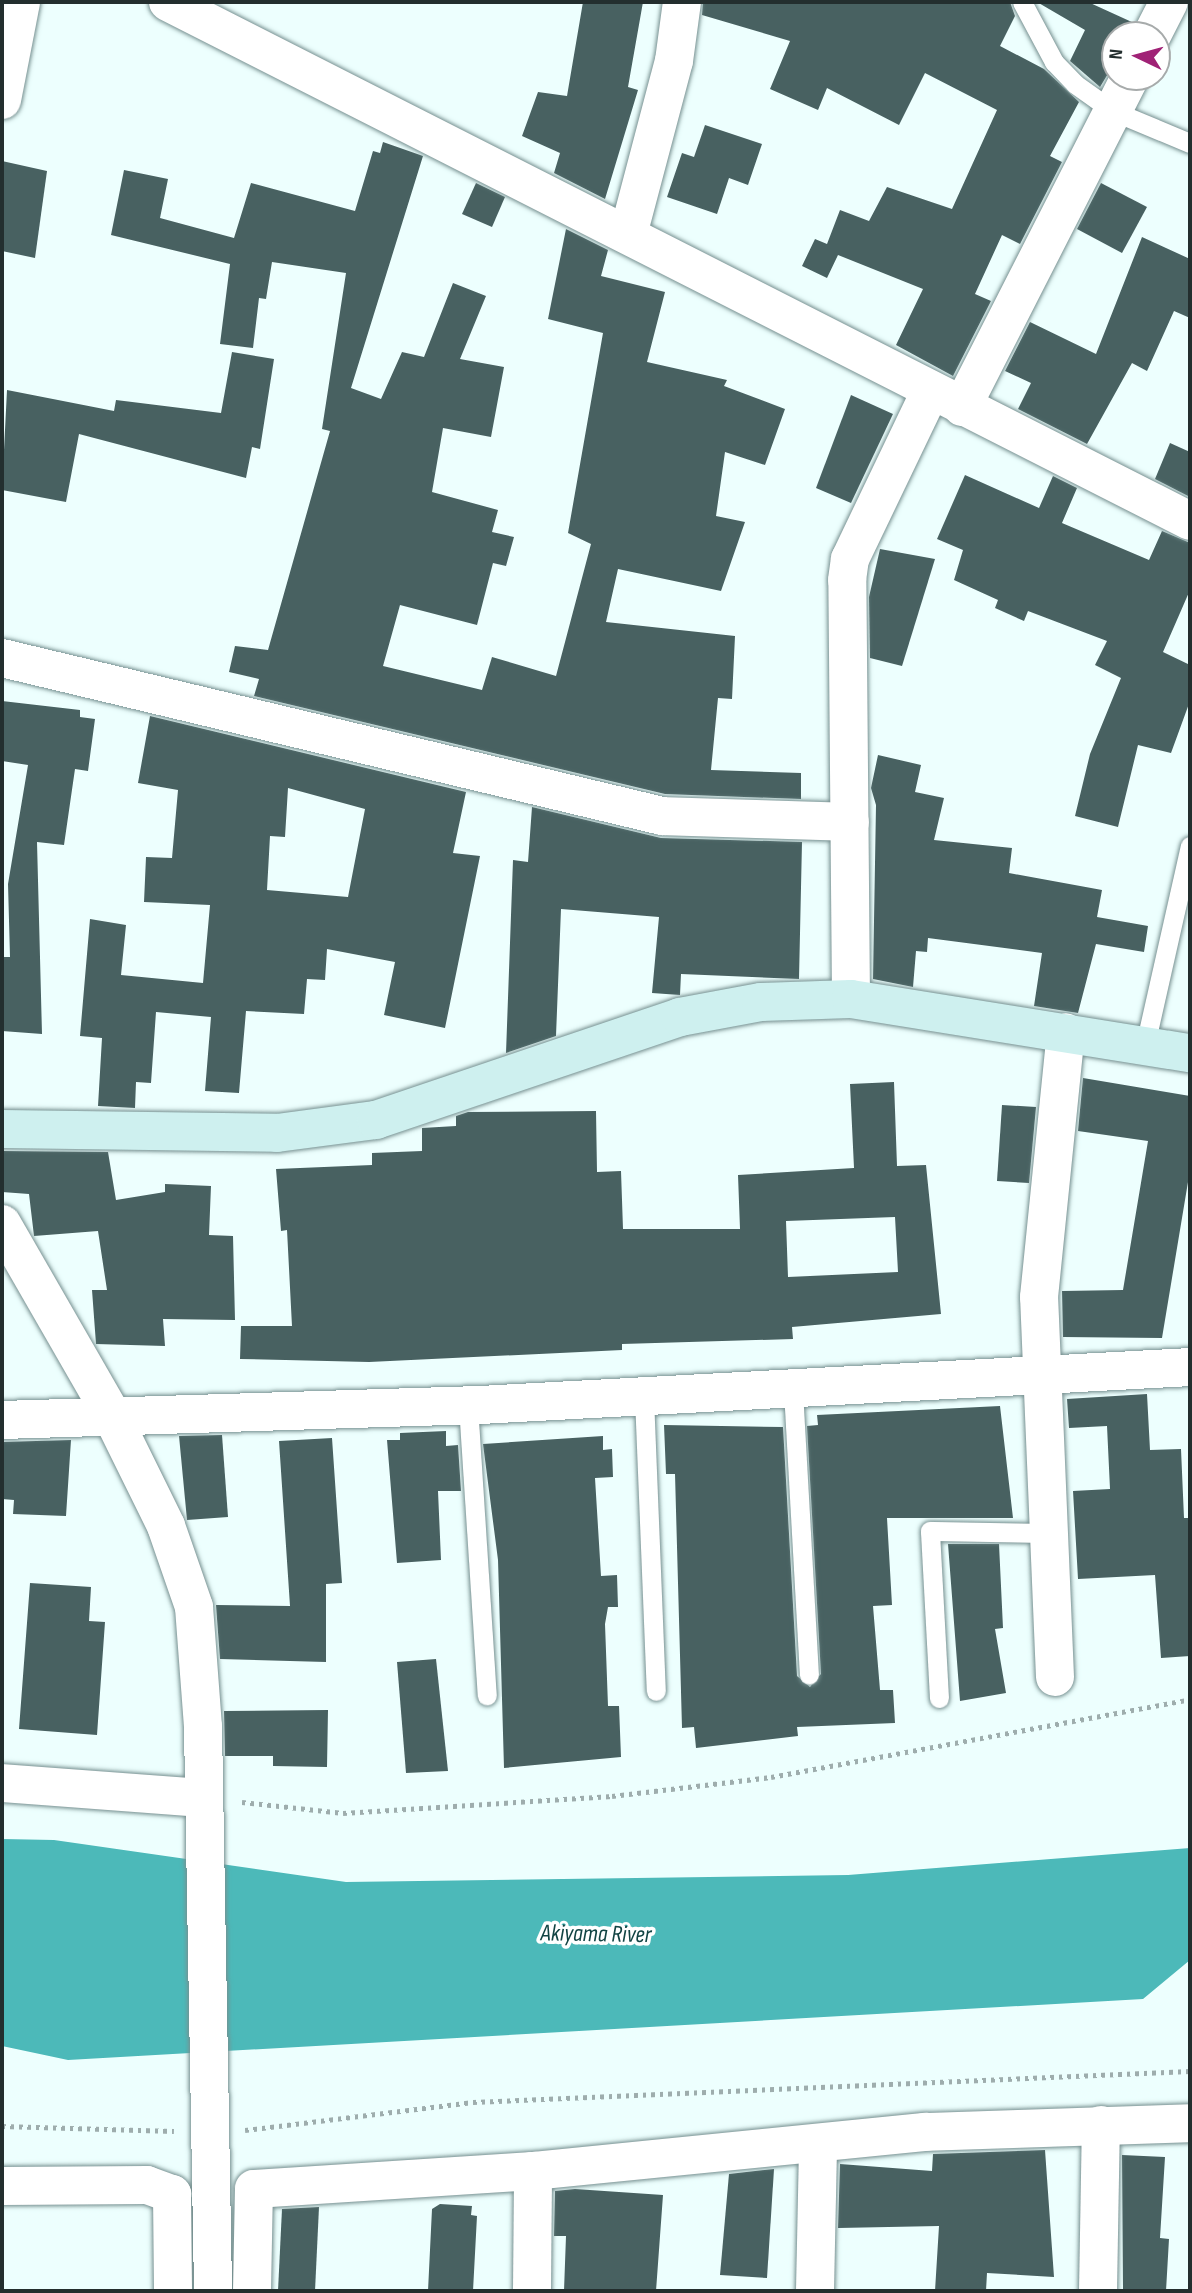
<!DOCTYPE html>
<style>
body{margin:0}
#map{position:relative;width:1192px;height:2293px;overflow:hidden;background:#edfffe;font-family:"Sofia Sans Condensed",sans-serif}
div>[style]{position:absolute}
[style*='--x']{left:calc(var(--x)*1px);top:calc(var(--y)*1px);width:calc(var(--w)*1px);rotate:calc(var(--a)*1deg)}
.water>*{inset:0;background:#4cb9b9}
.building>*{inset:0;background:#486161}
.path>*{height:4.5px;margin-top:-2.25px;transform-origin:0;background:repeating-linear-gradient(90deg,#9eadad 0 3.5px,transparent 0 8.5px)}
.roads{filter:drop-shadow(0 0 2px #769090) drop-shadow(0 0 2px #769090)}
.lane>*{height:19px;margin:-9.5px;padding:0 9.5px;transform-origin:9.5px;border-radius:9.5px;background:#fff}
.street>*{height:38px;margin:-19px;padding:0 19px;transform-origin:19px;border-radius:19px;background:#fff}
.secondary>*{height:38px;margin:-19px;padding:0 19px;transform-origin:19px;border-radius:19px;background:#cef0ef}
span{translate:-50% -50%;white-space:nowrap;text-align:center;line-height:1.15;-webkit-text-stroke:7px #fff;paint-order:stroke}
.water-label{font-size:24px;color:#124444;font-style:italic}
.frame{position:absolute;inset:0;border:4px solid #232e2e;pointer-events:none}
.north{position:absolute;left:1101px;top:21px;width:70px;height:70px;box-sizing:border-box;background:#fff;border:2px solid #a7abab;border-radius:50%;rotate:275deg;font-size:19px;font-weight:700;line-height:28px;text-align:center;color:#232e2e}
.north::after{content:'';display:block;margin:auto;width:24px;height:32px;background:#a02276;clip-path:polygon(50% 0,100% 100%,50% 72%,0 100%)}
</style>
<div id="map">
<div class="water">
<div style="clip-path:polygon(2px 1839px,54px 1840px,346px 1882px,848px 1875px,1190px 1848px,1190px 1960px,1143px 1999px,68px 2060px,2px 2046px)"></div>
</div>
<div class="building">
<div style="clip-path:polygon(583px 2px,643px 2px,628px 87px,638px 90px,605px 199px,554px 173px,560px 153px,522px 136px,538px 92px,567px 96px)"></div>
<div style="clip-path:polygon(703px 2px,1010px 2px,1015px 16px,1000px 46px,1044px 69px,1079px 102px,1050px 156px,1062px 162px,1020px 244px,1002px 235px,975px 294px,991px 301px,953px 376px,896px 345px,923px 289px,838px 255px,827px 278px,802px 266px,815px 239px,827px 244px,840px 210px,869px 221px,887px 187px,952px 209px,997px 110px,925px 73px,899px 125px,827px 88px,818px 110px,770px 89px,790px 41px,702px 15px)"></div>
<div style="clip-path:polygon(1037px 2px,1088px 2px,1134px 23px,1130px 35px,1115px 35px,1115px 62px,1100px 87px,1070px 61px,1085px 30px)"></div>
<div style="clip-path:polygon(705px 125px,762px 144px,748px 185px,729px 178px,717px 214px,667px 197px,682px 153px,694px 157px)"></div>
<div style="clip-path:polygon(383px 142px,423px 156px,351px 388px,381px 399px,402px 352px,424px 357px,453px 283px,486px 296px,460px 359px,504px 367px,491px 437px,443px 428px,432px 492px,498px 510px,492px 532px,514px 537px,506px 566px,493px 563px,477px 625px,400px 605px,383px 666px,482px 690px,492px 657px,556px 676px,591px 544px,568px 533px,603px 333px,548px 319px,566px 229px,608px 250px,601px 276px,665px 292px,647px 362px,727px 380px,724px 386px,785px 409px,765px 465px,725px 452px,716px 516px,745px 522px,721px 591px,618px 569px,606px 622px,735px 636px,732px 699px,718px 698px,711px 770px,801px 773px,801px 799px,665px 794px,254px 696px,259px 679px,229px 672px,235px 646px,268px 650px,330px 431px,322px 429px,346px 273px,272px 262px,266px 299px,259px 298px,253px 348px,220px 344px,230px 264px,111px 235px,124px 170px,168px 179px,160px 218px,234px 238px,251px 183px,355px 211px,373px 151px,380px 153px)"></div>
<div style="clip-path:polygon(2px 161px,47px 171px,35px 258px,2px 251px)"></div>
<div style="clip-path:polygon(476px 183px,505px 197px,492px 227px,462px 214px)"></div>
<div style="clip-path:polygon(1101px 183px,1147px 207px,1122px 253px,1077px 229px)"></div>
<div style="clip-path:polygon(1142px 237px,1190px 259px,1190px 318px,1174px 311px,1147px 371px,1132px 363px,1087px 444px,1018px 409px,1031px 383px,1005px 371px,1030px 322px,1096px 354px)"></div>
<div style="clip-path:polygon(232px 352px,274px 359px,260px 449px,252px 447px,246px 478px,79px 434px,66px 502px,2px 490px,7px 390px,114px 411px,116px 400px,221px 413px)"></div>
<div style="clip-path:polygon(851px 395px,893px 414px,851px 503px,816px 488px)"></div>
<div style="clip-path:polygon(1170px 443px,1190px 452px,1190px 497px,1155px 479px)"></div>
<div style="clip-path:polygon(965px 475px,1039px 508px,1053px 476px,1077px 488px,1062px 523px,1149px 560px,1162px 531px,1190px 543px,1190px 590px,1163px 652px,1190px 665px,1190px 701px,1171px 753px,1138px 745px,1118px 827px,1075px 816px,1090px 754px,1121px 678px,1095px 665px,1107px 641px,1028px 611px,1024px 621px,995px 608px,998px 600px,954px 580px,963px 550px,937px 539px)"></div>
<div style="clip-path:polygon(880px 549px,935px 559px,902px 666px,870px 658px,869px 597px)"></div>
<div style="clip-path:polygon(2px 701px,80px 710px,80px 717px,95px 719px,88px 771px,75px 769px,64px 845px,37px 842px,42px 1034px,2px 1031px,2px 957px,10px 957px,8px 884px,28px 765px,2px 761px)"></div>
<div style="clip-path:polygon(evenodd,150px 716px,466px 792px,453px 853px,480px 856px,445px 1028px,384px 1015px,395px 962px,327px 949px,325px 980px,307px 979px,304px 1014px,246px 1011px,239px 1093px,205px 1091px,211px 1017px,156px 1012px,151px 1083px,136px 1082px,135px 1108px,98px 1106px,102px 1038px,80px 1036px,90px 919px,126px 925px,121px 975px,203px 983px,210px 905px,144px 902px,146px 857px,172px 858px,178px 790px,138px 783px,150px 716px,288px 788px,365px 809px,348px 897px,267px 890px,270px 836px,285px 837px,288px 788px)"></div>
<div style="clip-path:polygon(878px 755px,921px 765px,915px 792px,944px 798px,934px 840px,1012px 848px,1009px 873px,1102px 890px,1097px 917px,1148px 926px,1144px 952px,1096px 944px,1078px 1013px,1034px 1006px,1042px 953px,928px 938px,927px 952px,916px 951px,913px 987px,873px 979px,876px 805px,871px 788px)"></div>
<div style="clip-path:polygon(532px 807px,661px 838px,802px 842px,799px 979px,681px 974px,680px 995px,652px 993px,659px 917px,561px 909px,556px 1036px,506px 1053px,513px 860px,528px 862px)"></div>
<div style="clip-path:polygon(1083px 1078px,1190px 1096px,1190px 1170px,1162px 1338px,1063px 1337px,1062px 1291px,1123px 1290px,1148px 1141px,1078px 1131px)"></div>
<div style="clip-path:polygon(evenodd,894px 1082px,897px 1166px,926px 1165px,941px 1314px,792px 1327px,793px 1339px,622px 1344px,622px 1350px,369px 1362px,240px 1359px,241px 1326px,292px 1326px,287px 1230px,281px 1231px,276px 1169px,372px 1165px,372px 1153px,422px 1151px,422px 1128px,456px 1126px,456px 1116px,468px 1112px,596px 1111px,597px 1172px,621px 1171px,623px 1229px,740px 1229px,738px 1175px,854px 1168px,850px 1084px,894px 1082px,895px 1217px,898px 1272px,788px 1277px,786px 1221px,895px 1217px)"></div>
<div style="clip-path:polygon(1002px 1105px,1036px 1107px,1029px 1183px,997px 1181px)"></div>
<div style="clip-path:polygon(2px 1151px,108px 1152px,116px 1200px,165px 1192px,165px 1184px,211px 1186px,209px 1235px,233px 1236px,235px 1320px,163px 1319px,165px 1346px,96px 1344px,92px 1290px,107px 1290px,98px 1231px,34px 1236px,29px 1194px,2px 1192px)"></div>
<div style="clip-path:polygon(1147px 1394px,1150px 1450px,1181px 1449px,1184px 1518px,1190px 1518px,1190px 1656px,1161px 1658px,1155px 1575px,1078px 1579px,1073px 1491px,1110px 1489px,1107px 1426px,1069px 1428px,1067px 1399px)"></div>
<div style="clip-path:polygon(1000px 1406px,1013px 1518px,887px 1518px,892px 1605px,873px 1606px,880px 1690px,893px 1690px,895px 1723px,797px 1727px,798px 1736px,696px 1748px,694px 1727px,682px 1728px,675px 1474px,666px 1474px,664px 1425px,783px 1427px,797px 1676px,810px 1687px,821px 1674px,807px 1426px,818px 1425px,817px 1415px)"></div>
<div style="clip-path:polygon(446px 1431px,446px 1446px,458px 1445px,461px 1491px,438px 1491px,441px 1560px,397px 1563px,387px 1440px,400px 1440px,400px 1433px)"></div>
<div style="clip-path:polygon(222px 1435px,228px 1517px,187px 1520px,179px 1436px)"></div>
<div style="clip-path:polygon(603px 1436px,603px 1450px,612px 1449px,613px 1477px,595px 1478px,601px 1576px,617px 1575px,618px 1607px,608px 1607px,605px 1624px,608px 1706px,619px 1706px,621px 1757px,504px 1768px,498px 1560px,483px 1444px)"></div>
<div style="clip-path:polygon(332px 1438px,342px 1583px,326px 1584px,326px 1662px,220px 1659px,216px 1605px,290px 1606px,279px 1441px)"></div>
<div style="clip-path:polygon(71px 1440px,66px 1516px,13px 1514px,14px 1500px,2px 1499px,2px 1442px)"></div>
<div style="clip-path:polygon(948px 1544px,999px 1544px,1003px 1628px,995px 1629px,1006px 1693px,960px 1701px)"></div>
<div style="clip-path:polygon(30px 1583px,91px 1587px,89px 1621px,105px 1622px,97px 1735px,19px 1729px)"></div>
<div style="clip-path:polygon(436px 1659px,448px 1771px,406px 1773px,397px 1662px)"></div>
<div style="clip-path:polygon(328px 1710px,327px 1767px,273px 1766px,273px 1756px,225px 1756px,224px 1711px)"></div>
<div style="clip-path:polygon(1045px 2150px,1054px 2277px,987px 2273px,986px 2291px,935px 2291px,939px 2226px,838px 2228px,840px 2164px,932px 2171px,933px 2154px)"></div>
<div style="clip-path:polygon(1122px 2155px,1165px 2157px,1160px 2238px,1169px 2239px,1166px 2291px,1123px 2290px)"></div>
<div style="clip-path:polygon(774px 2169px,767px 2278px,720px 2275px,729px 2174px)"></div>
<div style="clip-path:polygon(575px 2189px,663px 2195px,656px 2291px,564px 2291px,566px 2236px,554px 2236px,555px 2191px)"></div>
<div style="clip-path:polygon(440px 2204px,472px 2206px,471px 2215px,477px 2216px,473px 2291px,428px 2291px,432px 2209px)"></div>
<div style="clip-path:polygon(319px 2207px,315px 2291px,278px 2291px,282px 2209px)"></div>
</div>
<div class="path">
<div style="--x:242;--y:1802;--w:102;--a:6.2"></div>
<div style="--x:343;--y:1813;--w:270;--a:-3.6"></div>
<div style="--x:612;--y:1796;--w:160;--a:-6.8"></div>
<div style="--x:771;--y:1777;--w:426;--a:-10.5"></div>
<div style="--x:2;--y:2126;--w:172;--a:1.7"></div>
<div style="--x:245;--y:2130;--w:230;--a:-7"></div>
<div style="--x:473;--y:2102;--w:718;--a:-2.48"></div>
</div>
<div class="roads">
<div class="lane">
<div style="--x:1022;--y:2;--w:68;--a:61.9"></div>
<div style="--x:1054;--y:62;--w:30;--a:46"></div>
<div style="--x:1075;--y:84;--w:47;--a:35.4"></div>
<div style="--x:1113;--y:111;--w:83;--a:22.6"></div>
<div style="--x:1145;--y:1045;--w:204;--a:-77.3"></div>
<div style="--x:793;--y:1390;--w:285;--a:86.8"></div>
<div style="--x:644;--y:1397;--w:294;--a:87.7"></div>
<div style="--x:468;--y:1405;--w:291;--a:86.3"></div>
<div style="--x:939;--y:1698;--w:167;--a:-93.1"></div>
<div style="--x:930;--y:1531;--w:120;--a:1"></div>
</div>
<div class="street">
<div style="--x:168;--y:2;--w:1146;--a:26.92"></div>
<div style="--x:1152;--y:35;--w:37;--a:-63"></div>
<div style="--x:2;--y:100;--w:100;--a:-79"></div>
<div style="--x:629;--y:231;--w:176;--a:-75.2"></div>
<div style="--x:674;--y:61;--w:60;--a:-82.3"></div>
<div style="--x:962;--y:407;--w:370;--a:-63"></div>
<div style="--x:2;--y:658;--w:679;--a:13.46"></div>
<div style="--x:662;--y:816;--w:188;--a:1.8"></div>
<div style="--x:851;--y:999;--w:419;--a:-90.5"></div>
<div style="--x:847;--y:580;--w:21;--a:-82"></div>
<div style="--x:850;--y:559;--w:187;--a:-64.4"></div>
<div style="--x:2;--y:1224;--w:217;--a:60.1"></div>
<div style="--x:110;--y:1412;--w:127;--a:63.8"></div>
<div style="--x:166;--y:1526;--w:86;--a:70.9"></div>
<div style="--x:194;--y:1607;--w:120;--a:85.7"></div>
<div style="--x:203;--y:1727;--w:564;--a:88.98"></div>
<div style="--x:2;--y:1420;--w:478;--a:-1.8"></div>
<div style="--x:480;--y:1405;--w:711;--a:-3.06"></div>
<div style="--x:1055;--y:1677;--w:380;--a:-92.4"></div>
<div style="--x:1039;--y:1297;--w:266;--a:-84.2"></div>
<div style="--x:2;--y:1783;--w:202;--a:4.3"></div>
<div style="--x:2;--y:2186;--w:145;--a:-0.4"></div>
<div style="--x:147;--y:2185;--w:27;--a:20"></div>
<div style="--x:172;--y:2194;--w:97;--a:89.4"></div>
<div style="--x:252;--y:2291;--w:102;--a:-88.9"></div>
<div style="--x:254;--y:2189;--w:280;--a:-3.7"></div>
<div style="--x:533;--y:2171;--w:394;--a:-5.7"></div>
<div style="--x:925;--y:2132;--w:265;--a:-1.9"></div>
<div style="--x:532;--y:2291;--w:120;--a:-89.5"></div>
<div style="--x:815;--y:2291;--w:148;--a:-88.8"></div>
<div style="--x:1098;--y:2291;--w:166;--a:-89"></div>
</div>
<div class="secondary">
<div style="--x:2;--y:1129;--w:275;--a:0.8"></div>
<div style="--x:277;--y:1133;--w:100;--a:-7.5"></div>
<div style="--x:376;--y:1120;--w:321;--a:-18.7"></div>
<div style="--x:680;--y:1017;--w:82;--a:-10.5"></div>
<div style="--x:761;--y:1002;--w:90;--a:-1.9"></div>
<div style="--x:851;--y:999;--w:343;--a:9.1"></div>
</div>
</div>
<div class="water-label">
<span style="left:596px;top:1934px;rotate:1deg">Akiyama River</span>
</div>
<div class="frame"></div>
<div class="north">N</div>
</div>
